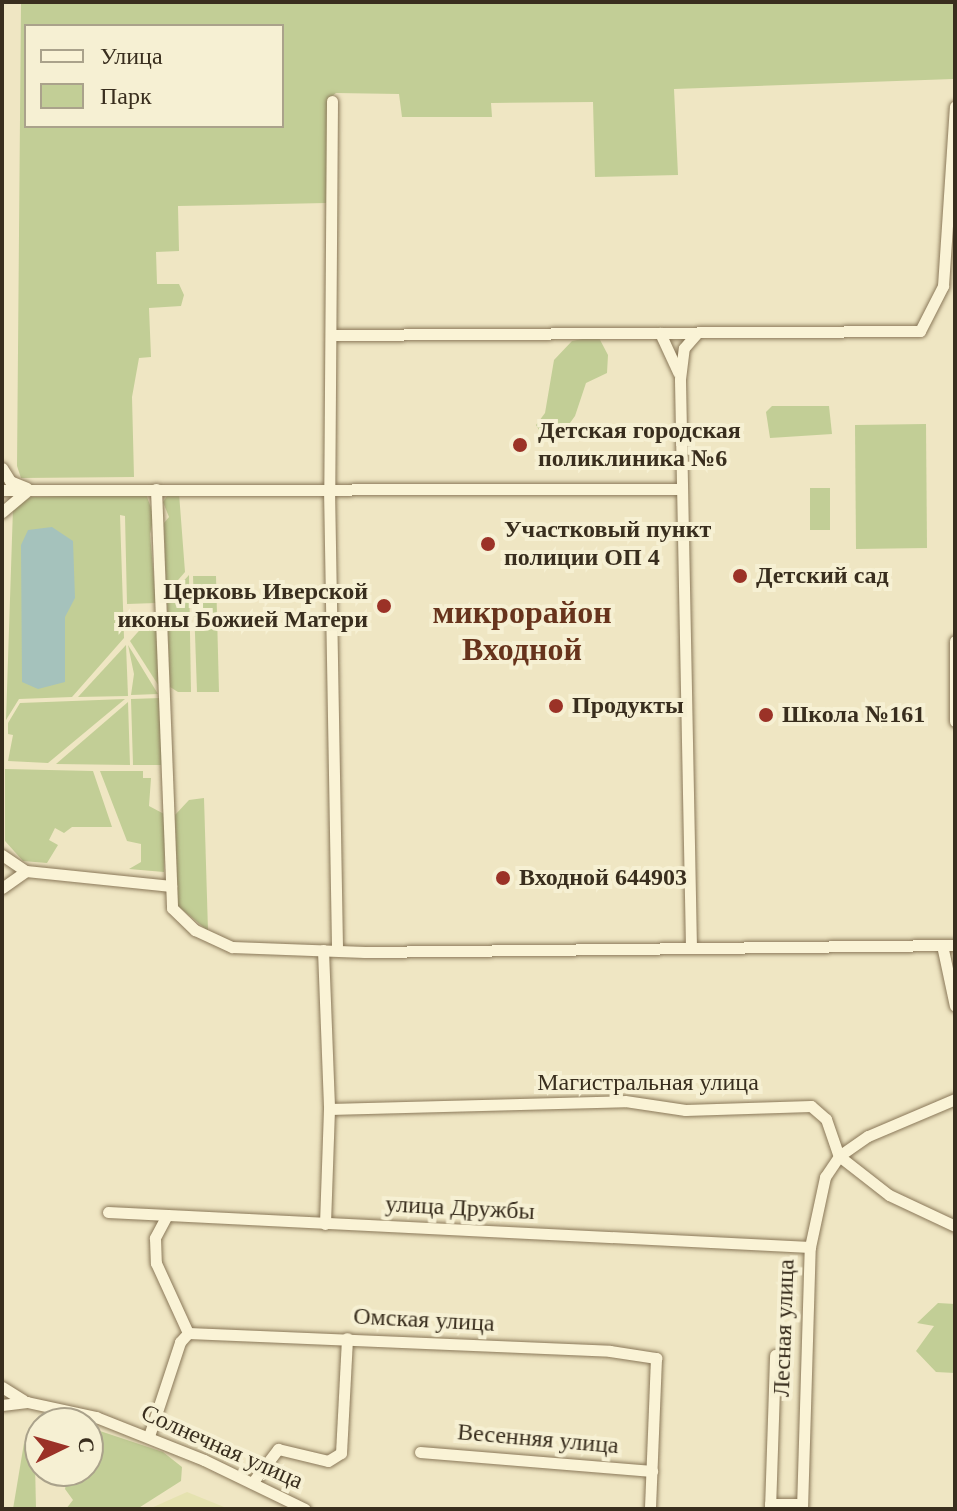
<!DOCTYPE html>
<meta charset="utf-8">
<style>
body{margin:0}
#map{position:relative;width:957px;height:1511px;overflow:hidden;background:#efe6c3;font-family:"Times New Roman",serif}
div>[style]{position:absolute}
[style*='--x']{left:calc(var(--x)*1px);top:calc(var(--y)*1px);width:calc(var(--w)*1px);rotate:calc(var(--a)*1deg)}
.farmland>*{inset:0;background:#e5e2b0}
.green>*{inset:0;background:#c2ce96}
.water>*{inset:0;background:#a5c2bc}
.roads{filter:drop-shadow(0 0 2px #8a7859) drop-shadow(0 0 2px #8a7859)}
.minor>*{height:11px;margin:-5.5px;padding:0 5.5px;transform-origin:5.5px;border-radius:5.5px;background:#faf3d6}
.dots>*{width:22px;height:22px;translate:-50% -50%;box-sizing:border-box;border:4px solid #f6f0d3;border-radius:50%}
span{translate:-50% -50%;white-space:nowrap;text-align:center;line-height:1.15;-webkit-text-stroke:8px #f6f0d3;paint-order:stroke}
.poi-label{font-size:24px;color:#392e1e;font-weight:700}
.left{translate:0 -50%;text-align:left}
.right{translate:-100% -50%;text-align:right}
.street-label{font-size:24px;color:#392e1e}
.district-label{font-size:32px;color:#67331c;font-weight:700}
.frame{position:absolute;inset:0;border:4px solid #392e1e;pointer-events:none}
.legend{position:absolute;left:24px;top:24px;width:260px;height:104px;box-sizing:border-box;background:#f6f0d3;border:2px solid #aaa28b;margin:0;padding:10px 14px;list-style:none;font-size:24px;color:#392e1e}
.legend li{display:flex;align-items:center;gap:16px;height:40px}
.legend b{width:40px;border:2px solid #aaa28b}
.north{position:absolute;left:24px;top:1407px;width:80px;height:80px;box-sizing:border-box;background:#f6f0d3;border:2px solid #aaa28b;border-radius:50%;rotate:85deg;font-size:22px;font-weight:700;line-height:32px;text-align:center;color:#392e1e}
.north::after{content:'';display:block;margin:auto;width:28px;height:36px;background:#9b3227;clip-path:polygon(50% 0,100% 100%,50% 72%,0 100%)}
</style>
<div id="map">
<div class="farmland">
<div style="clip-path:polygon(187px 1492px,229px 1509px,149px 1509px)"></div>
</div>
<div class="green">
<div style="clip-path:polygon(evenodd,21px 2px,955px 2px,955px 68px,953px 79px,674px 89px,678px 175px,595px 177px,593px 102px,491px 103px,492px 117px,402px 117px,399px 94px,336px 93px,331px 97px,326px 203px,178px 206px,179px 251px,156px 252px,157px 284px,179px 284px,184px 295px,181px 306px,149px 308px,151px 357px,139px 358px,132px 397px,134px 477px,21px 478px,17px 466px,21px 2px,26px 26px,282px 26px,282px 126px,26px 126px,26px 26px)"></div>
<div style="clip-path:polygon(598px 336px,608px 355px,607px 373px,586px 383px,575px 416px,557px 441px,545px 440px,536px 425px,545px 413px,554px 360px,572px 341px)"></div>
<div style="clip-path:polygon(772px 406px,829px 406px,832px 434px,770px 438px,766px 412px)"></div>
<div style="clip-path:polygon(926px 424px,927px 548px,856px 549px,855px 425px)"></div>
<div style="clip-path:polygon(810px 488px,830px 488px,830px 530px,810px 530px)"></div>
<div style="clip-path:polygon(169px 493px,179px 493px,185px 572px,166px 594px,164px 523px,169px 517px,163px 502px)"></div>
<div style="clip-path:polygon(146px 494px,154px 516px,150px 534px,156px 603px,127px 604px,125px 516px,120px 515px,124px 638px,72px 697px,19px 699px,6px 720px,13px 508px,31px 497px)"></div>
<div style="clip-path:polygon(189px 575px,191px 692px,178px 692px,170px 687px,167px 599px)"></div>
<div style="clip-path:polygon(193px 576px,216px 576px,219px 692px,197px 692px)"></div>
<div style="clip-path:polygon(159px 608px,162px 691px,130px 641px)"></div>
<div style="clip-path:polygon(126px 645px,128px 696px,78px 697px)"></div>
<div style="clip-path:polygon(128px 645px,158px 694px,131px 695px,134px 674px)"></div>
<div style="clip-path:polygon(161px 698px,163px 765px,133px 765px,131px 699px)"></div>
<div style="clip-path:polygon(125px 699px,48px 763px,8px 761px,13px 735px,8px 734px,8px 723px,20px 703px)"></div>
<div style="clip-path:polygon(128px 702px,130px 765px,56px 764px)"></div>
<div style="clip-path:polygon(5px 769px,93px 771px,112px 827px,72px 827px,64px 833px,55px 828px,49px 840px,58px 845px,47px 863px,23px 861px,5px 841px)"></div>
<div style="clip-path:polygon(100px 771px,143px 771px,143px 778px,151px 778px,149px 806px,166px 815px,164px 872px,129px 869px,141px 862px,141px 844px,127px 841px)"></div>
<div style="clip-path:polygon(204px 798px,208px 931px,178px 906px,175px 815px,189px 800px)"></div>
<div style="clip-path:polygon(938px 1303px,955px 1304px,955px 1373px,936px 1372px,916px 1351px,934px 1326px,917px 1323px)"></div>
<div style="clip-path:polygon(88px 1427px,163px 1452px,182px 1467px,181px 1481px,137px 1509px,66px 1509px,73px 1500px,65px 1489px,69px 1471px,88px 1471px)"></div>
<div style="clip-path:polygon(24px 1443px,35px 1463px,36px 1509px,13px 1509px)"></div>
</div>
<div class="water">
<div style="clip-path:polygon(52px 527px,73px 541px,75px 598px,65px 617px,65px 682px,38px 689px,22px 682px,21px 545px,28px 530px)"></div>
</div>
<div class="roads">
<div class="minor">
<div style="--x:332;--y:101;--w:387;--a:90.4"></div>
<div style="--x:329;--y:488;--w:462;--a:89"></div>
<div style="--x:660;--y:333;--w:43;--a:65.2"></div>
<div style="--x:331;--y:335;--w:589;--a:-0.39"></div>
<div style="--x:920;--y:331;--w:51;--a:-62.9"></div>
<div style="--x:943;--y:286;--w:180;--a:-86.2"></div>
<div style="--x:2;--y:468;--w:15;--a:58"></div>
<div style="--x:10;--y:481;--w:18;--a:22"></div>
<div style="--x:156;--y:489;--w:419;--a:87.8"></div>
<div style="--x:172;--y:908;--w:32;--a:44"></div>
<div style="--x:195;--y:930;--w:41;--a:24.7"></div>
<div style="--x:232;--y:947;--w:133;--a:2.2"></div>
<div style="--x:365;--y:952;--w:590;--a:-0.68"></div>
<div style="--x:2;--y:490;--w:680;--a:-0.08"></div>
<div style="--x:2;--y:512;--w:31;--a:-40"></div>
<div style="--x:955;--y:641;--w:80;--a:90"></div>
<div style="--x:2;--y:855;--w:29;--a:34"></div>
<div style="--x:26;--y:871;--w:146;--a:5.9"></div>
<div style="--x:2;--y:888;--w:29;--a:-35"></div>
<div style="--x:942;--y:945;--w:62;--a:78"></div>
<div style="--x:691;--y:948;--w:569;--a:-91.11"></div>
<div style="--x:680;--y:379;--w:31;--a:-83"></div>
<div style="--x:684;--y:348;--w:20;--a:-49"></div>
<div style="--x:323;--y:950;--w:159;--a:87.8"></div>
<div style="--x:329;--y:1109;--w:115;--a:92"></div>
<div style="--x:329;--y:1109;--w:296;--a:-1.5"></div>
<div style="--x:625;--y:1101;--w:61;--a:8.5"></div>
<div style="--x:685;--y:1110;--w:126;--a:-1.8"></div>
<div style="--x:811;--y:1106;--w:20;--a:41"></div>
<div style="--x:826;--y:1119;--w:39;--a:71"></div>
<div style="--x:839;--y:1156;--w:63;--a:38"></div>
<div style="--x:889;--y:1195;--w:73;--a:25.2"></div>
<div style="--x:108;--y:1212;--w:703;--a:2.85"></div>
<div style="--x:166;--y:1217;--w:24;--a:118"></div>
<div style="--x:155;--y:1238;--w:25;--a:88"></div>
<div style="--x:156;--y:1263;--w:77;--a:65.4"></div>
<div style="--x:188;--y:1333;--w:422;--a:2.4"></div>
<div style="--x:610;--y:1351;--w:47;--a:8.7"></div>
<div style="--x:656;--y:1358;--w:151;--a:92.3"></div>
<div style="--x:2;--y:1387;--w:25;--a:32"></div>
<div style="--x:2;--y:1405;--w:25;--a:-7"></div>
<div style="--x:27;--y:1402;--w:71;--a:12.3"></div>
<div style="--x:96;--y:1417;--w:116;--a:21.7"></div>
<div style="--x:204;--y:1460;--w:112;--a:25.9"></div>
<div style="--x:149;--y:1436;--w:99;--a:-71.7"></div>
<div style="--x:180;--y:1342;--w:12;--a:-48"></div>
<div style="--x:420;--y:1452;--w:233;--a:4.7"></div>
<div style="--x:252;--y:1483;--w:43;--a:-52.6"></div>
<div style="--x:278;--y:1449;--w:51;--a:13.5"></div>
<div style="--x:328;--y:1461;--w:15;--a:-32"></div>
<div style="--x:341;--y:1453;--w:115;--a:-87"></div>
<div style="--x:770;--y:1504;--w:32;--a:0"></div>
<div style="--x:770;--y:1509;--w:154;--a:-88.1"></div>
<div style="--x:802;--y:1509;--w:262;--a:-88.3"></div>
<div style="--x:810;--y:1247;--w:72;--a:-77.9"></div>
<div style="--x:825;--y:1177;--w:25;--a:-56"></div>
<div style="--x:839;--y:1156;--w:35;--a:-35"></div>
<div style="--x:868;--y:1136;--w:95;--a:-23"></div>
</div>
</div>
<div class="dots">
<div style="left:520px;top:445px;background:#9b3227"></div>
<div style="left:488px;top:544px;background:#9b3227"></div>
<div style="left:740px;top:576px;background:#9b3227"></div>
<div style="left:384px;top:606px;background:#9b3227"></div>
<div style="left:556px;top:706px;background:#9b3227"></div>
<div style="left:766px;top:715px;background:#9b3227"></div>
<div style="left:503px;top:878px;background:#9b3227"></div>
</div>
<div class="poi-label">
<span class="left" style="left:538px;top:445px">Детская городская<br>поликлиника №6</span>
<span class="left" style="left:504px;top:544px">Участковый пункт<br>полиции ОП 4</span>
<span class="left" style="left:756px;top:576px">Детский сад</span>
<span class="right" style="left:368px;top:606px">Церковь Иверской<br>иконы Божией Матери</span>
<span class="left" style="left:572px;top:706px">Продукты</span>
<span class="left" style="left:782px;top:715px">Школа №161</span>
<span class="left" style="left:519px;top:878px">Входной 644903</span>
</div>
<div class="street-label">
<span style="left:648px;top:1083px">Магистральная улица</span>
<span style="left:460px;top:1208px;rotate:3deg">улица Дружбы</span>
<span style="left:424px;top:1320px;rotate:3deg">Омская улица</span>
<span style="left:784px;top:1328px;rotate:-88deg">Лесная улица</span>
<span style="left:538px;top:1439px;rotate:5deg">Весенняя улица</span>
<span style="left:222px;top:1447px;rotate:24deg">Солнечная улица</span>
</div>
<div class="district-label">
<span style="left:522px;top:631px">микрорайон<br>Входной</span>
</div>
<div class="frame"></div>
<ul class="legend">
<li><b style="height:10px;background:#faf3d6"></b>Улица</li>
<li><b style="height:22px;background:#c2ce96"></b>Парк</li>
</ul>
<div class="north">С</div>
</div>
